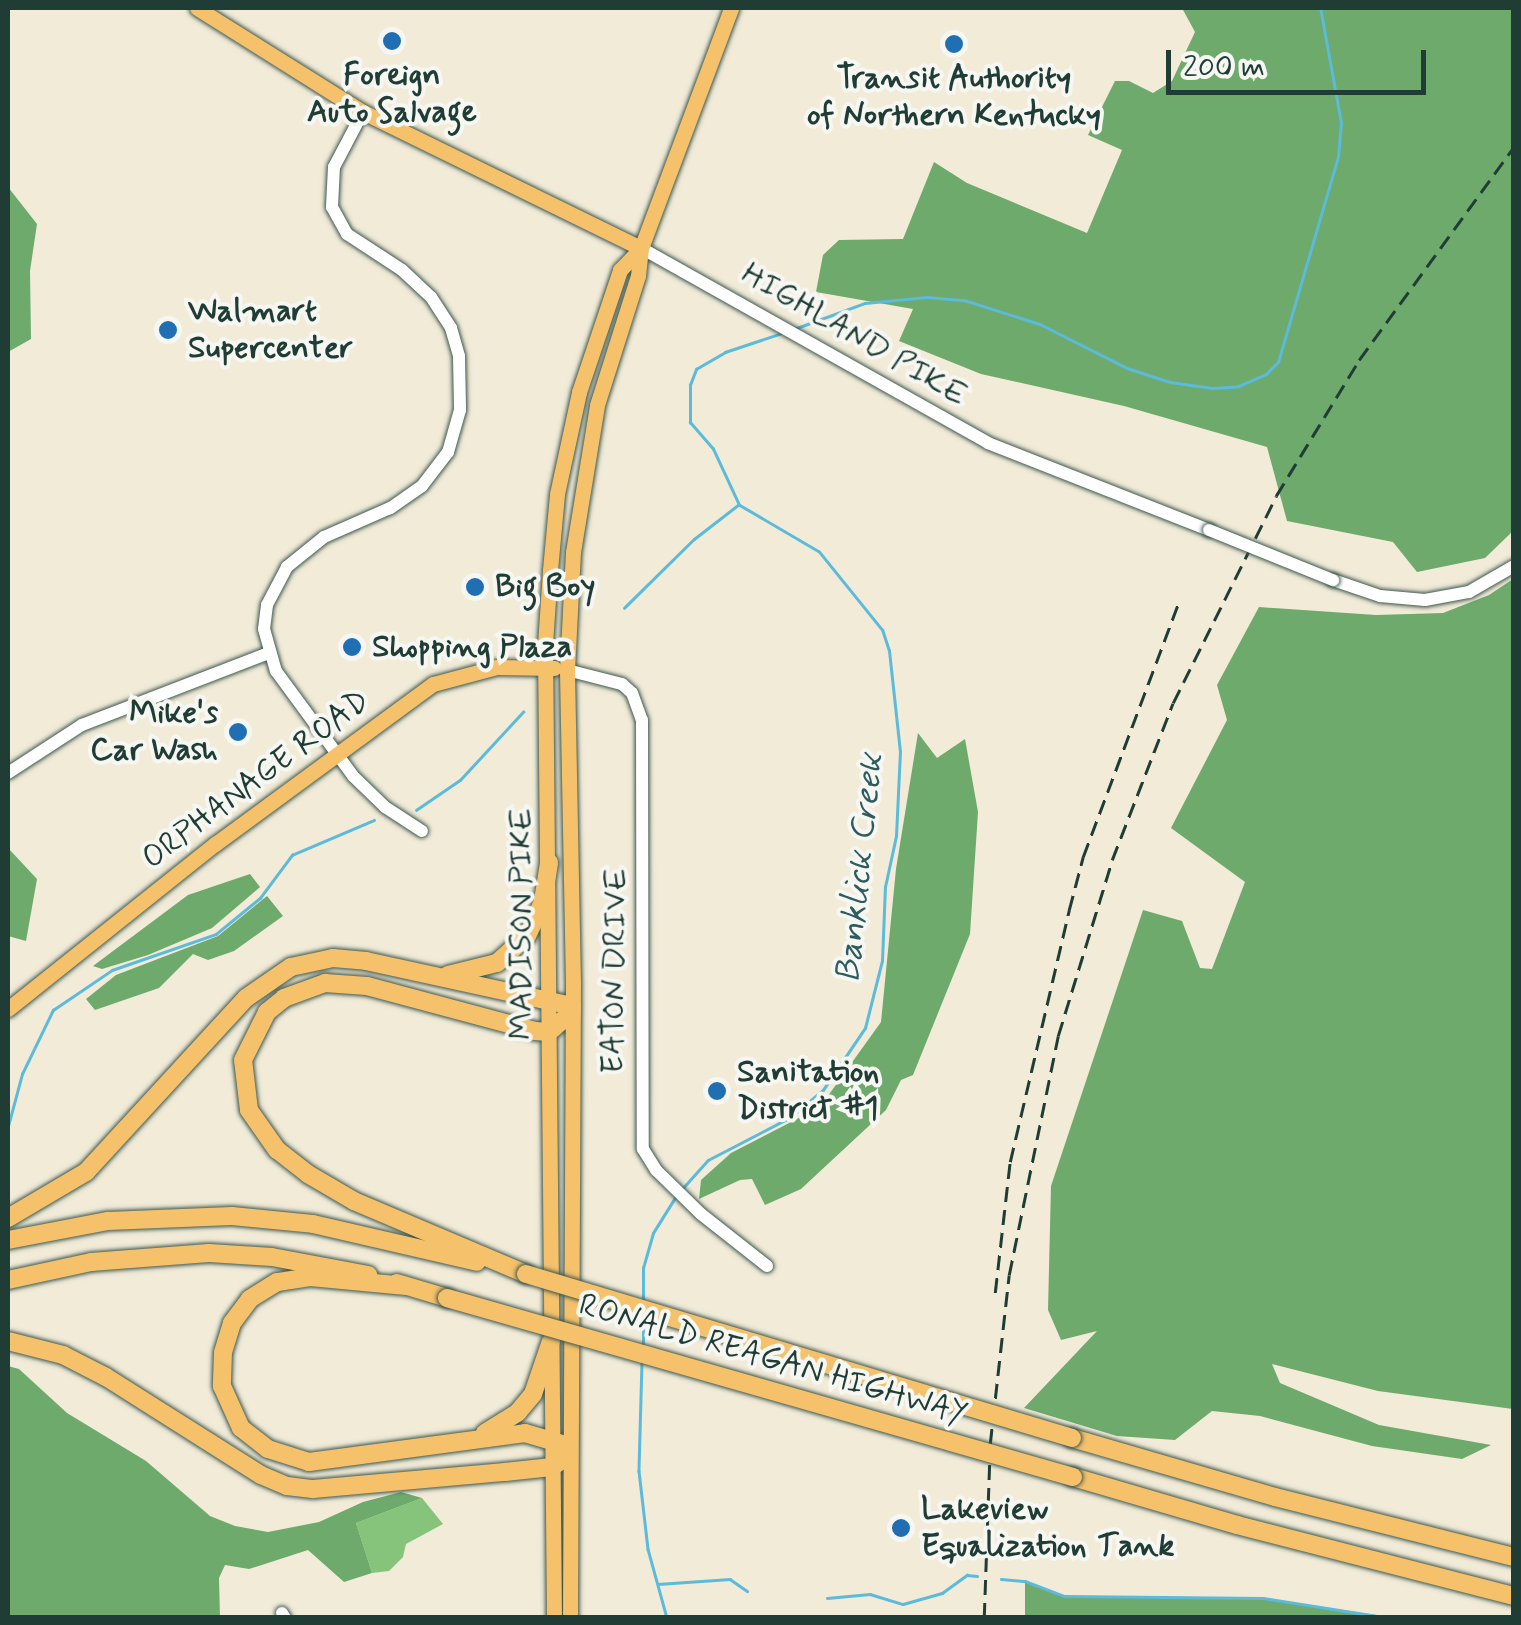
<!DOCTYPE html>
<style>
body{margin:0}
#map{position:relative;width:1521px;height:1625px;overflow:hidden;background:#f1ebd8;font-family:Mynerve,sans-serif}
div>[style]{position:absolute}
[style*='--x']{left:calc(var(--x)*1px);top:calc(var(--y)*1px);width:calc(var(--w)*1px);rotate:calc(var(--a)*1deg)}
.green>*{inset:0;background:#87c47b}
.forest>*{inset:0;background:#6daa6b}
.stream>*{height:2.5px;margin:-1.25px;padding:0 1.25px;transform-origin:1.25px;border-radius:1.25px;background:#5cbada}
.roads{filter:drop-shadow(0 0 2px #3e574d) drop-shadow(0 0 2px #3e574d)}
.minor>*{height:12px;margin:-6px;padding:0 6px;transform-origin:6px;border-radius:6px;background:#fff}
.major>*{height:15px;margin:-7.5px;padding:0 7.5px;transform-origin:7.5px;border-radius:7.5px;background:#f5c16b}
.highway>*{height:18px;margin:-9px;padding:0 9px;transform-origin:9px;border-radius:9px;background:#f5c16b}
.rail>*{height:2.5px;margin-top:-1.25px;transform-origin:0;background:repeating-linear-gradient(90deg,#1f3d34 0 15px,transparent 0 23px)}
.bridges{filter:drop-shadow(0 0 2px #3e574d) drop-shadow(0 0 2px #3e574d)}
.minor-bridge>*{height:12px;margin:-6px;padding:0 6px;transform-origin:6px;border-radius:6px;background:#fff}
.highway-bridge>*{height:18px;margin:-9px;padding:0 9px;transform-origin:9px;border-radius:9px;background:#f5c16b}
.dots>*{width:28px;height:28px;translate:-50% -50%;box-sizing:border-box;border:5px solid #f6f6f2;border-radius:50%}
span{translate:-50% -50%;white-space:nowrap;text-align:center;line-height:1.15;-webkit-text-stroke:8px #f6f6f2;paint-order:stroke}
.poi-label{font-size:32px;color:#1f3d34;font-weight:700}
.left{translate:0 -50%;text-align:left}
.right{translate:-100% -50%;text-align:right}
.street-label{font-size:32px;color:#1f3d34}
.water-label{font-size:35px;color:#2e5c5e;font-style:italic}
.frame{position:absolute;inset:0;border:10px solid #1f3d34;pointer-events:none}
.scale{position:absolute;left:1166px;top:50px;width:260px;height:45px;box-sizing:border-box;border:5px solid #1f3d34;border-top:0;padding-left:12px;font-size:30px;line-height:35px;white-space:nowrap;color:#1f3d34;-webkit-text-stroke:8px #f6f6f2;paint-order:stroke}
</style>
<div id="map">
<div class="green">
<div style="clip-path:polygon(422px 1498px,443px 1524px,406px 1544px,403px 1557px,389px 1571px,372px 1573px,356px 1523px)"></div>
</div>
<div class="forest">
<div style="clip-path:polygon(1182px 8px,1513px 8px,1513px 531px,1485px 558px,1417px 572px,1393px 542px,1287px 521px,1267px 447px,1124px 406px,981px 374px,899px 341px,913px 309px,816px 292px,823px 255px,839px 240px,903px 239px,934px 162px,967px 183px,1087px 233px,1122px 150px,1088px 135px,1115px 81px,1129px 81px,1153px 93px,1172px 81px,1195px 32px)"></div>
<div style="clip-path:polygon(8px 187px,37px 224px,30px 271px,31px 339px,8px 352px)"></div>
<div style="clip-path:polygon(1513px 579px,1513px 1409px,1378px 1391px,1272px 1364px,1280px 1383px,1379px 1425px,1491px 1445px,1462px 1459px,1372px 1446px,1260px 1416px,1212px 1411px,1175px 1440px,1117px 1436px,1024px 1408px,1097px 1331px,1061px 1340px,1048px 1310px,1051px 1186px,1143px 910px,1182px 921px,1200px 968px,1212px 969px,1245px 882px,1171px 828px,1227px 720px,1217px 685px,1259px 607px,1376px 615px,1443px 613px,1489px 595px)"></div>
<div style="clip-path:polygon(918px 733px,937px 758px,965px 739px,978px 812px,970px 934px,913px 1075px,901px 1080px,886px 1110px,801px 1189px,765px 1205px,752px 1179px,740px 1180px,699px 1199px,701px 1180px,731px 1153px,820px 1107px,881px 1022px,896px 869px)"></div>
<div style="clip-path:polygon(8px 848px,37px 879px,26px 941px,8px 936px)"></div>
<div style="clip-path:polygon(250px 874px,260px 887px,212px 928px,148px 955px,102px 969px,93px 966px,188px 895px)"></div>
<div style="clip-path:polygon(267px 896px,283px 916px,234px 951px,208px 960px,193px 954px,159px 988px,95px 1010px,86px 999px,116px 975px,218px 936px)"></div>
<div style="clip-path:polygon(8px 1366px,19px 1369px,67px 1413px,146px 1461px,210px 1516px,235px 1526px,268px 1532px,319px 1522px,363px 1502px,401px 1492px,422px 1498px,356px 1523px,372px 1573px,344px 1582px,308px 1550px,249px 1569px,225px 1565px,219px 1578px,220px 1617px,8px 1617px)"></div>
<div style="clip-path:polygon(1025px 1581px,1064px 1596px,1263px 1598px,1389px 1617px,1025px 1617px)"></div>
</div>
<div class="stream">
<div style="--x:794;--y:329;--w:76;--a:-20.1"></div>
<div style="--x:865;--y:303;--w:62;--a:-5.5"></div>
<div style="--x:927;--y:297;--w:37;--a:5"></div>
<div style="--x:964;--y:300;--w:80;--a:17.5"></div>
<div style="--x:1040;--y:324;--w:97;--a:26.8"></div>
<div style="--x:1127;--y:368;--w:45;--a:18"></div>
<div style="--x:1170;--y:382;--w:43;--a:7.9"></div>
<div style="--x:1213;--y:388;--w:26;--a:-4"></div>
<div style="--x:1239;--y:386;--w:30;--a:-24"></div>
<div style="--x:1266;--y:374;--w:17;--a:-45"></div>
<div style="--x:1278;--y:362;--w:214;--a:-73.7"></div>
<div style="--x:1338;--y:157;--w:34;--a:-85"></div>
<div style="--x:1341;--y:123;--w:117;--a:-100.3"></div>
<div style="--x:624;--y:608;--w:98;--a:-44.6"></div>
<div style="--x:694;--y:539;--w:56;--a:-37.7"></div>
<div style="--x:416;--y:810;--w:53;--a:-34.3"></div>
<div style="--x:460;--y:780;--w:93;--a:-47.2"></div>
<div style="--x:8;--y:1126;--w:54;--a:-74.9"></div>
<div style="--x:22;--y:1074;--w:71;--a:-64.2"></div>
<div style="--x:53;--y:1010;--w:71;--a:-34.1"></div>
<div style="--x:112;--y:970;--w:110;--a:-19.1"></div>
<div style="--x:216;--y:934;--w:57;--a:-39.3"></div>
<div style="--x:260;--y:898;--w:54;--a:-53.3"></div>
<div style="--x:292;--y:855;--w:89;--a:-23.1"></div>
<div style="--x:681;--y:1190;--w:40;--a:-48"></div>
<div style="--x:708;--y:1160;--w:93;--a:-27.4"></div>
<div style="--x:791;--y:1117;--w:42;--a:-40.2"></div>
<div style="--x:823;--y:1090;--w:75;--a:-55.9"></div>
<div style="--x:865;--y:1028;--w:69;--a:-75.8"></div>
<div style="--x:882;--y:961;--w:74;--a:-87.7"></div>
<div style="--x:885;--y:887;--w:52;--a:-77.8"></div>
<div style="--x:896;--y:836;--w:84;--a:-87.3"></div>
<div style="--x:900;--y:752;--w:102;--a:-96.2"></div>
<div style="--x:889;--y:651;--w:22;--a:-108"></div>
<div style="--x:882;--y:630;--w:100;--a:-128.9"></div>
<div style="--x:819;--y:552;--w:93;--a:-149.6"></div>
<div style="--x:739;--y:505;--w:62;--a:-114.9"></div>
<div style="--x:713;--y:449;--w:35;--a:-131"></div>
<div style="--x:690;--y:423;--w:38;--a:-90"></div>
<div style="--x:690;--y:385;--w:17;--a:-69"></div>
<div style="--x:696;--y:369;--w:34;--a:-30"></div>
<div style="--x:725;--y:352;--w:60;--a:-18.4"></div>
<div style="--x:643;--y:1299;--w:31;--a:-90"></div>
<div style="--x:643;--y:1268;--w:36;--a:-74"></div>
<div style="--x:653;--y:1233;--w:44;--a:-58.1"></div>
<div style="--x:643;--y:1344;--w:27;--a:-90"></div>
<div style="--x:642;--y:1362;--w:109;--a:91.6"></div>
<div style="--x:639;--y:1471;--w:79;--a:83.4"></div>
<div style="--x:648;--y:1549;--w:72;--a:74.6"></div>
<div style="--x:1001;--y:1579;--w:24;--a:5"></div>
<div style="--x:1025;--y:1581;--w:42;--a:21"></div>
<div style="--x:1064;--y:1596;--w:199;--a:0.6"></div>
<div style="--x:1263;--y:1598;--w:128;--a:9"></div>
<div style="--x:658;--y:1584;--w:72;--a:-4"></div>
<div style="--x:730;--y:1579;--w:21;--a:35"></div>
<div style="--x:827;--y:1598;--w:43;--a:-5.3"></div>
<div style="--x:870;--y:1594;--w:34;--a:17"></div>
<div style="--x:903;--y:1604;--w:41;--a:-15.8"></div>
<div style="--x:942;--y:1593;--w:31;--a:-36"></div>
<div style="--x:967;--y:1575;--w:10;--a:6"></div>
</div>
<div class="roads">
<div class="minor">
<div style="--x:363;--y:112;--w:62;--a:117.8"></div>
<div style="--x:334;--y:167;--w:40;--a:92.9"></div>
<div style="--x:332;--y:207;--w:31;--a:61"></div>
<div style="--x:347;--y:234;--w:66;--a:33.2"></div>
<div style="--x:402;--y:270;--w:40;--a:43"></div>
<div style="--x:431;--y:297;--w:37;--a:57"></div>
<div style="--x:451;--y:328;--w:29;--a:74"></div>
<div style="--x:459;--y:356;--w:54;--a:88.9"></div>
<div style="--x:460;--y:410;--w:44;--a:105.9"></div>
<div style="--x:448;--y:452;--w:43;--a:127.4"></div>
<div style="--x:422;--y:486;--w:39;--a:145"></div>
<div style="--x:390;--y:508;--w:72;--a:156.3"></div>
<div style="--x:324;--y:537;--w:48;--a:141"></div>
<div style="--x:287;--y:567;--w:43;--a:117.8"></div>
<div style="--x:267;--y:605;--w:24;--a:97"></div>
<div style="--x:264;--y:629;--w:44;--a:74.1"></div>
<div style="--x:276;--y:671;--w:130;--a:53.7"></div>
<div style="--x:353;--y:776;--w:45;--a:44.1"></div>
<div style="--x:385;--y:807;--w:44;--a:33"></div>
<div style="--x:641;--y:248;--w:398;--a:29.3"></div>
<div style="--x:988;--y:443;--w:238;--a:21.5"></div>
<div style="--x:1333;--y:580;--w:50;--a:18.8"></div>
<div style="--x:1380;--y:596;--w:45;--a:5.1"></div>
<div style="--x:1425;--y:600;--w:45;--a:-10.3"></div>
<div style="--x:1469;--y:592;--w:52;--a:-30"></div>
<div style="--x:567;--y:670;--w:57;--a:14.3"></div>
<div style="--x:622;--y:684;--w:13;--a:42"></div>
<div style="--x:632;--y:693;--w:29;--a:70"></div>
<div style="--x:642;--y:720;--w:429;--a:89.9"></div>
<div style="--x:643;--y:1149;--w:25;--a:58"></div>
<div style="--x:656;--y:1170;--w:63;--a:44.4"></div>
<div style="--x:701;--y:1214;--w:84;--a:38.2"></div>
<div style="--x:8;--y:773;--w:88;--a:-33"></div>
<div style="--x:82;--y:725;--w:200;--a:-21.1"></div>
<div style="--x:282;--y:1613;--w:6;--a:59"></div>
</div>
<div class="major">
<div style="--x:197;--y:8;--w:196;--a:32.1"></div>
<div style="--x:363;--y:112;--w:309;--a:26.1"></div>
<div style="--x:8;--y:1009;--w:265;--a:-38.6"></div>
<div style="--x:215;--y:844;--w:270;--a:-36.3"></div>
<div style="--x:433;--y:684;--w:66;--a:-14.9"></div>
<div style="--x:497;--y:667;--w:57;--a:1"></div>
<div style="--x:554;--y:1618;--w:974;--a:-90.53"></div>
<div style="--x:545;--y:644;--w:74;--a:-86.1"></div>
<div style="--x:550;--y:570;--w:76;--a:-84.7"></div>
<div style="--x:557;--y:494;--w:104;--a:-77.8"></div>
<div style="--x:579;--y:392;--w:129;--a:-71.4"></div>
<div style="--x:620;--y:270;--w:30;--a:-46"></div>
<div style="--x:570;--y:1618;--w:634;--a:-89.73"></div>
<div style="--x:573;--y:984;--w:314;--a:-91.1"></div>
<div style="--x:567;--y:670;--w:118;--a:-87.1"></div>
<div style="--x:573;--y:552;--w:149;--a:-80.7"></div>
<div style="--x:597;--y:405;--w:135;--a:-72.4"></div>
<div style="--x:638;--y:276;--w:28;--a:-84"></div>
<div style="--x:641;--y:248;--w:256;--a:-69.4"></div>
</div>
<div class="highway">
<div style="--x:448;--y:975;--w:50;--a:-13.8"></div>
<div style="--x:497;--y:963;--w:40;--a:-42"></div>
<div style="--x:527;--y:936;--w:38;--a:-65"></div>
<div style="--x:543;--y:901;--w:39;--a:-81"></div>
<div style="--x:8;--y:1218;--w:91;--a:-30.5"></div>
<div style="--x:86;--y:1172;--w:236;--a:-47.4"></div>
<div style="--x:246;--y:998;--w:55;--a:-34.6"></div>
<div style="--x:291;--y:967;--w:43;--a:-12.1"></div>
<div style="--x:333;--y:958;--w:33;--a:5"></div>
<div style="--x:366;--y:961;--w:211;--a:12.3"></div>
<div style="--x:8;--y:1240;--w:102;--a:-10.8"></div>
<div style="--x:108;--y:1221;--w:124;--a:-2.3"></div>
<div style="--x:232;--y:1216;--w:81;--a:5.6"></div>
<div style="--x:313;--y:1224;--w:168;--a:13"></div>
<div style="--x:526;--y:1274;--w:187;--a:-157"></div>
<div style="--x:354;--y:1201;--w:53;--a:-149.6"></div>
<div style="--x:308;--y:1174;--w:39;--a:-142"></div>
<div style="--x:277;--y:1150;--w:49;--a:-125"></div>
<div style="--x:249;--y:1110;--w:50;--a:-96.8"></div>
<div style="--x:243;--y:1060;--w:54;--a:-63.4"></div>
<div style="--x:267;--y:1012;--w:22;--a:-39"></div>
<div style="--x:284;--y:998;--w:44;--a:-20.1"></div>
<div style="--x:325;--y:983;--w:42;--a:4.1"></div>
<div style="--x:367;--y:986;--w:174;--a:15"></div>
<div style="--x:535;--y:1031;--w:14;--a:4"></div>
<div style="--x:549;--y:1032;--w:30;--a:-41"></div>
<div style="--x:8;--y:1280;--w:85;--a:-12.2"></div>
<div style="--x:91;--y:1262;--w:118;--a:-4.4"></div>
<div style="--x:209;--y:1253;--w:63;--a:3.6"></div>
<div style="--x:272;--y:1257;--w:98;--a:10.6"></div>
<div style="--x:397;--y:1283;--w:52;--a:16.7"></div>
<div style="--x:406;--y:1286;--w:96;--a:-174.6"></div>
<div style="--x:310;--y:1277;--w:33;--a:171"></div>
<div style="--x:277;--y:1282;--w:32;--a:148"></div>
<div style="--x:250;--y:1299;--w:30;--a:127"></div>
<div style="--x:232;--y:1323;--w:30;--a:107"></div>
<div style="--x:223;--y:1352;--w:34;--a:92"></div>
<div style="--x:222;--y:1386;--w:46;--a:65.7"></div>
<div style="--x:241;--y:1428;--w:34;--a:38"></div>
<div style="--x:268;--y:1449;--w:43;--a:17.6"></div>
<div style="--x:309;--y:1462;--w:218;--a:-7.6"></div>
<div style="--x:525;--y:1433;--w:46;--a:16.5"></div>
<div style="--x:8;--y:1341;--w:57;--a:14.3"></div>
<div style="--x:63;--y:1355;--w:48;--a:27.1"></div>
<div style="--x:106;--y:1377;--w:183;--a:32.3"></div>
<div style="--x:261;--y:1475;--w:28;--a:23"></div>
<div style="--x:287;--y:1486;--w:26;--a:7"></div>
<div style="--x:313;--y:1489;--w:193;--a:-5.1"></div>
<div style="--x:505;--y:1472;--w:47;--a:-6.1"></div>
<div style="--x:552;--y:1467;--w:21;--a:-35"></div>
<div style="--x:485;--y:1433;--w:39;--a:-32"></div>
<div style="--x:518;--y:1412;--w:23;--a:-50"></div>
<div style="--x:533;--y:1394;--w:56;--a:-71.2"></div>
<div style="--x:1072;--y:1438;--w:211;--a:16.2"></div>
<div style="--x:1275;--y:1497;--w:246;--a:14.1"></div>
<div style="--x:1073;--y:1477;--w:171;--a:16.3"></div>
<div style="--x:1237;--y:1525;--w:286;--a:14.4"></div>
</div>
</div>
<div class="rail">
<div style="--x:995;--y:1293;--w:132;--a:-83.5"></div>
<div style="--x:1010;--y:1162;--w:259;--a:-76.8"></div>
<div style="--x:1069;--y:910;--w:55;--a:-75.2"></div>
<div style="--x:1083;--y:857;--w:273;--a:-69.4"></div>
<div style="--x:984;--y:1618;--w:174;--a:-88"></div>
<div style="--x:990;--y:1444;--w:170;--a:-83.6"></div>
<div style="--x:1009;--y:1275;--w:244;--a:-78.4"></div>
<div style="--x:1058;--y:1036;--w:184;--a:-72.9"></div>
<div style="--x:1112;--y:860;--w:168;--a:-68.8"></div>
<div style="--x:1173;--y:703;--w:231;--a:-63.5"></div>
<div style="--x:1276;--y:496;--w:159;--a:-58.6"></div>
<div style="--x:1359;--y:360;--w:263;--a:-54"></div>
</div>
<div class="bridges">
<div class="minor-bridge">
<div style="--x:1209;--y:530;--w:134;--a:22"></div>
</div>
<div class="highway-bridge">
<div style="--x:526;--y:1274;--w:570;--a:16.72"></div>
<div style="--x:447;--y:1298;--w:651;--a:15.96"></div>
</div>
</div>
<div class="dots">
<div style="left:392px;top:41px;background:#1f6fb2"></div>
<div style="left:954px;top:44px;background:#1f6fb2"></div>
<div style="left:168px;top:330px;background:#1f6fb2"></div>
<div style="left:475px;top:587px;background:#1f6fb2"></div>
<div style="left:352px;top:647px;background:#1f6fb2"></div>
<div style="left:238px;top:732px;background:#1f6fb2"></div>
<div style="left:717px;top:1091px;background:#1f6fb2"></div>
<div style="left:901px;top:1528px;background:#1f6fb2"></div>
</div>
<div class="poi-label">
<span style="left:392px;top:94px">Foreign<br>Auto Salvage</span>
<span style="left:954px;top:97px">Transit Authority<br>of Northern Kentucky</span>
<span class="left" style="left:188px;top:330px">Walmart<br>Supercenter</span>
<span class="left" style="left:495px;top:587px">Big Boy</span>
<span class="left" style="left:372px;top:647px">Shopping Plaza</span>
<span class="right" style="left:218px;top:732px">Mike's<br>Car Wash</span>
<span class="left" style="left:737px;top:1091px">Sanitation<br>District #1</span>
<span class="left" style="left:921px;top:1528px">Lakeview<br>Equalization Tank</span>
</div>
<div class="street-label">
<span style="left:854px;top:335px;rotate:30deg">HIGHLAND PIKE</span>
<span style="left:256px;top:780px;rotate:-37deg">ORPHANAGE ROAD</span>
<span style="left:522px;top:924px;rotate:-90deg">MADISON PIKE</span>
<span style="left:615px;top:971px;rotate:-89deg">EATON DRIVE</span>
<span style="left:773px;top:1360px;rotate:16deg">RONALD REAGAN HIGHWAY</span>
</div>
<div class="water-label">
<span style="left:860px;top:868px;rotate:-84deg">Banklick Creek</span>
</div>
<div class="frame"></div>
<div class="scale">200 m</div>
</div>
